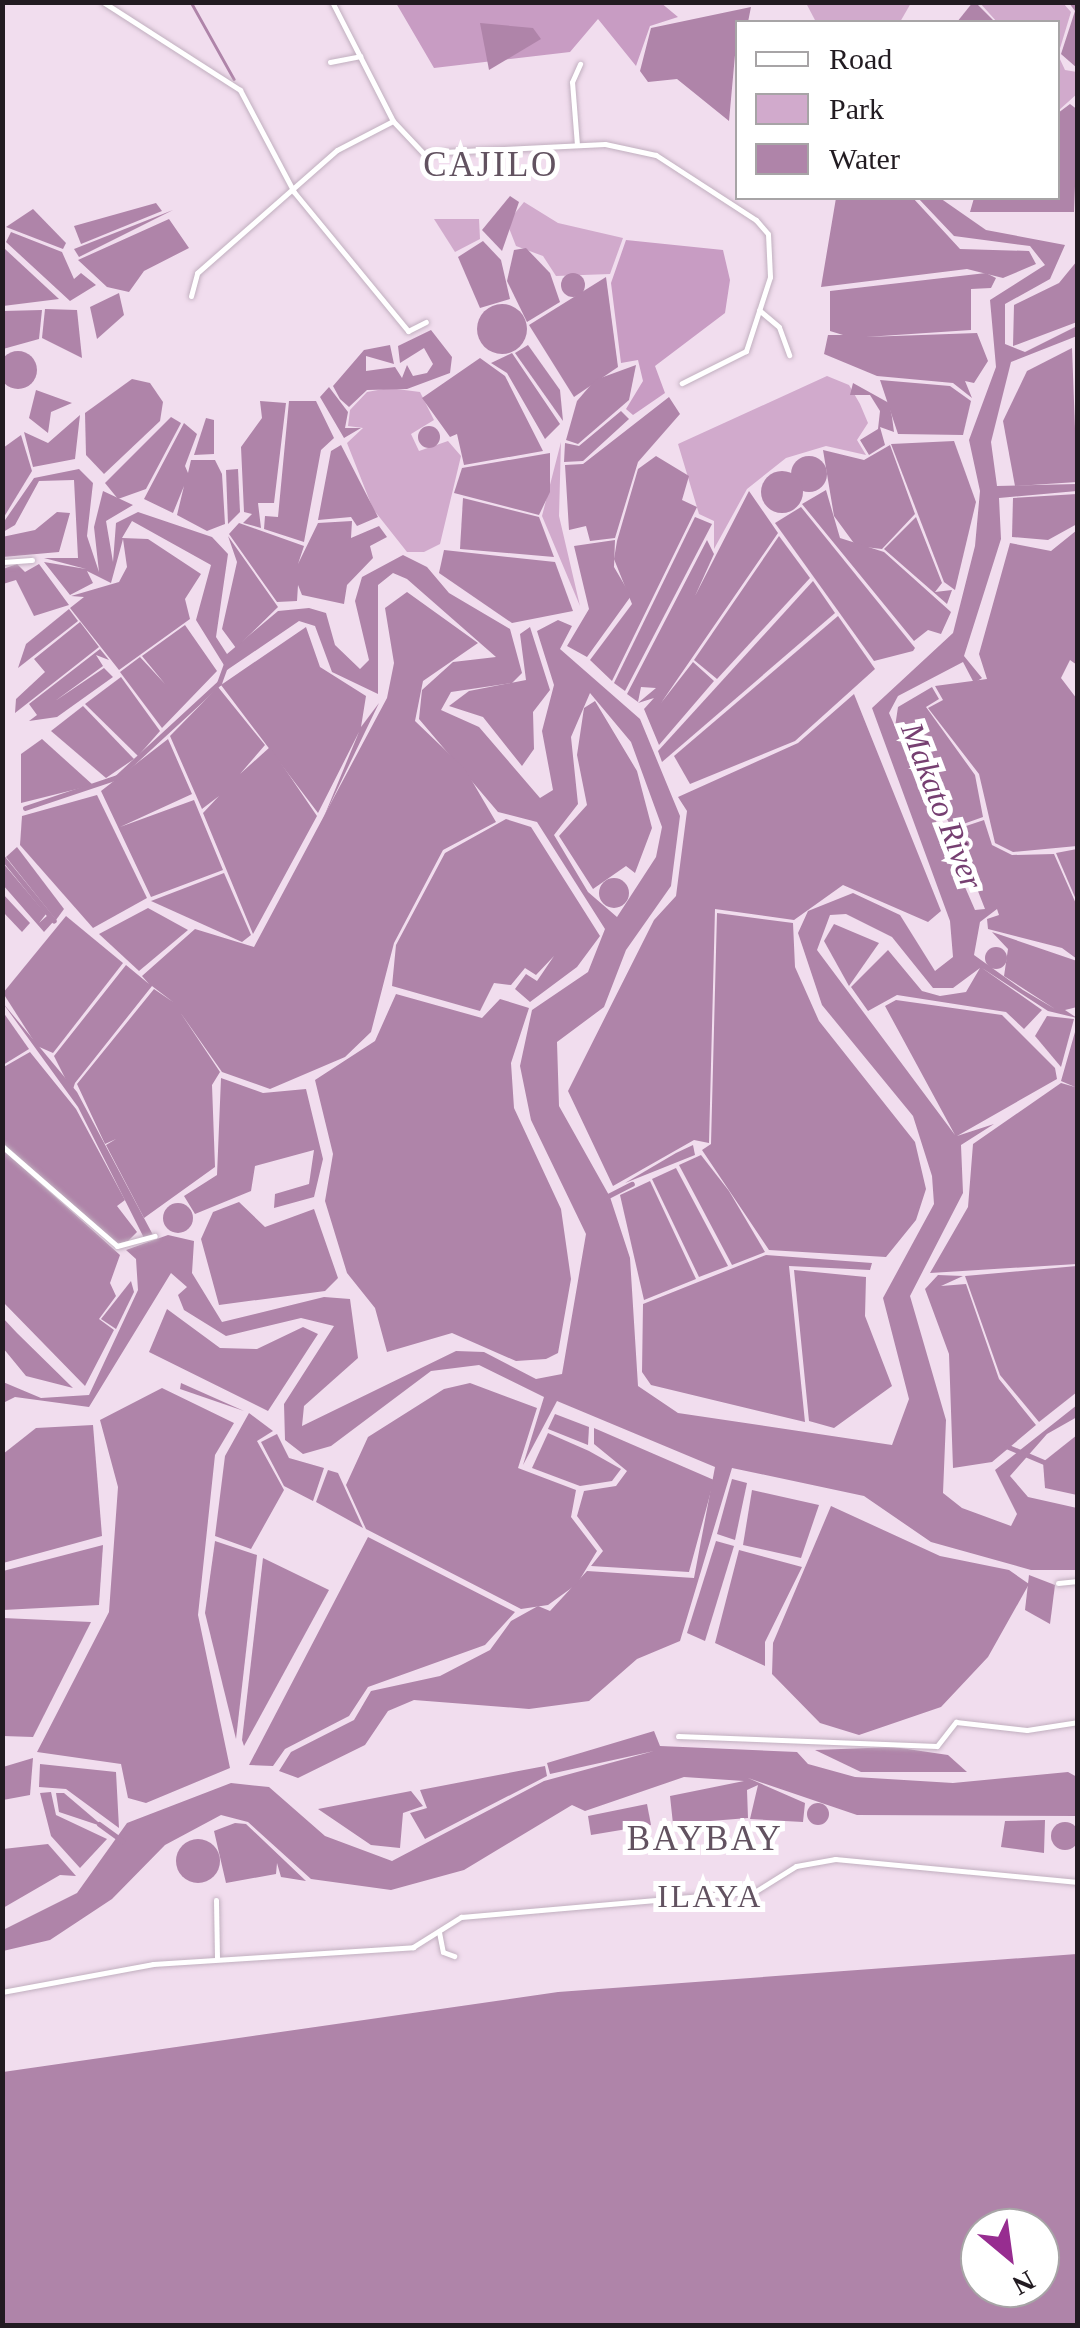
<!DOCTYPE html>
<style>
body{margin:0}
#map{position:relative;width:1080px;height:2328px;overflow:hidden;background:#f1ddee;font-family:"Times New Roman",serif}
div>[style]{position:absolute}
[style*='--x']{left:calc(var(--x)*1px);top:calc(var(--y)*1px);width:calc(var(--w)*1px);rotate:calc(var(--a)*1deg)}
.green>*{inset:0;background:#d1aacc}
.forest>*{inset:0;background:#c89cc3}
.water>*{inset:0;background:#af84a9}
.round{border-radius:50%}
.stream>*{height:2.5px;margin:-1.25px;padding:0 1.25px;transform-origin:1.25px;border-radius:1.25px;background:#af84a9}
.canal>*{height:5px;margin:-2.5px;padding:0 2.5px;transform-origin:2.5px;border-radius:2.5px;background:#af84a9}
.roads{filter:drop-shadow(0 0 2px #c1afbf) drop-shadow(0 0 2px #c1afbf)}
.minor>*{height:5px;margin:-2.5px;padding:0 2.5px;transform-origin:2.5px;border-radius:2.5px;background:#fff}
span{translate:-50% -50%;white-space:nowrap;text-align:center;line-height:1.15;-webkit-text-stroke:10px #fff;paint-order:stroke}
.water-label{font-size:32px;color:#763f71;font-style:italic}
.neighbourhood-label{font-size:32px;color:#625260;letter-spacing:2.5px}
.quarter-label{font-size:35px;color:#625260;letter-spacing:2.5px}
.frame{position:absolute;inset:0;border:5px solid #221b21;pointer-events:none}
.legend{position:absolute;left:735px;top:20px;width:325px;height:180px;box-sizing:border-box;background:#fff;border:2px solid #a7a4a6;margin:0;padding:12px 18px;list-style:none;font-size:30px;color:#221b21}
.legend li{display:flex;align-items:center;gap:20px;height:50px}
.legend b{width:50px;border:2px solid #a7a4a6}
.north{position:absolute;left:960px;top:2208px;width:100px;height:100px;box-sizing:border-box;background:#fff;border:2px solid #a7a4a6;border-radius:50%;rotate:151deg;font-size:28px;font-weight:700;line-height:40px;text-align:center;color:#221b21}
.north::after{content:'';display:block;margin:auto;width:35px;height:45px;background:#972d90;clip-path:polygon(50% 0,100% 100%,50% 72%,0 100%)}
</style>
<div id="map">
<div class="green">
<div style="clip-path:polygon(806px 3px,806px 2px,911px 3px,900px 22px,816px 22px)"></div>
<div style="clip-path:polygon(980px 3px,1063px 3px,1071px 12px,1058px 55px,1058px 22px,997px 22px)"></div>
<div style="clip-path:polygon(1058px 55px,1065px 70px,1077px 72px,1078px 93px,1058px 111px)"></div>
<div style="clip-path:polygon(524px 202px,558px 223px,623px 238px,610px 274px,556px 276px,543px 256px,516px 246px,507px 223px)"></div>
<div style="clip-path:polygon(434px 219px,479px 219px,480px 239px,455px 252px)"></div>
<div style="clip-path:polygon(827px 376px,849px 385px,860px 404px,868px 423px,857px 440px,866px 455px,826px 446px,786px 458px,747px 489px,714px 549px,714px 521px,699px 514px,678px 444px)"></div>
<div style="clip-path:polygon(389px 388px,420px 392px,434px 420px,411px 434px,419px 451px,448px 441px,461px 456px,440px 544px,424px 552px,407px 552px,373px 509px,347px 443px,363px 428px,348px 426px,350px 410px,367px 392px)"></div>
<div style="clip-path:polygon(561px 442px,559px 516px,580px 606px,542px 516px)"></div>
</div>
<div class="forest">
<div style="clip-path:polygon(660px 2px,678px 17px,650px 26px,636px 66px,598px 19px,570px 52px,434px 68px,396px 3px)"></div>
<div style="clip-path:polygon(626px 240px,723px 250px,730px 280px,725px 313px,655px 366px,665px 393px,633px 415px,626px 409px,643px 381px,638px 360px,621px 363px,611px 283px)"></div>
</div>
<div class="water">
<div style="clip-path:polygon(973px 2px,976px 3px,995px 22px,957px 22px)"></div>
<div style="clip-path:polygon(1069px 3px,1077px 3px,1077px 68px,1061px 54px,1075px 11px)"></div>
<div style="clip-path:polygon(751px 7px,748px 22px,738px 22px,729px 121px,677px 79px,648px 82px,640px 71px,651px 28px)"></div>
<div style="clip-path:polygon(480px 23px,533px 28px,541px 39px,489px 70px)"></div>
<div style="clip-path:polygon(1070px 104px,1078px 110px,1074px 212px,970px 212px,974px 198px,1058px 198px,1058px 113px)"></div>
<div style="clip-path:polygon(510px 196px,519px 202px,502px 251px,482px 230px)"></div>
<div style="clip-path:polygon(836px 198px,913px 198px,960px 249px,1029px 251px,1036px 264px,1003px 278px,967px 269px,821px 287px)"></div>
<div style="clip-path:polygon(evenodd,918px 198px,940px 198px,986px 230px,1065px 245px,1050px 279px,1005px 304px,1005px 344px,1025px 352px,1077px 326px,1077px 336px,1011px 362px,991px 442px,997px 486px,1077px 484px,1077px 491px,999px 498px,1001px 539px,964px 656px,982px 678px,974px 683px,963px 662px,898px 696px,889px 713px,975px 910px,985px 909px,954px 830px,984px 820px,992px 845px,1012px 855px,1054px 854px,1077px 906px,1077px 959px,1062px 948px,988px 929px,987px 919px,999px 915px,997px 909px,980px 922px,974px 955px,1023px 990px,1055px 1009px,1004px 976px,1008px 949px,992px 932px,1077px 961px,1077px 1007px,1065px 1010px,1077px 1018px,1048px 1011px,982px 968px,1042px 1010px,1024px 1029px,1006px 1012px,897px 995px,868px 1011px,851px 987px,888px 950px,922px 991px,940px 996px,966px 992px,980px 968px,953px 988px,933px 988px,892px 937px,846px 914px,830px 915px,817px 950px,955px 1135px,885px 1006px,896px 1000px,1002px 1015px,1055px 1068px,1057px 1079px,957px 1136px,994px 1124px,961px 1145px,963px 1193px,910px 1296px,946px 1420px,943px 1493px,962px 1508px,1011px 1526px,1017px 1514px,995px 1470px,1077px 1405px,1077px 1417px,1047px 1434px,1010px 1476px,1028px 1497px,1077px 1508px,1077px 1570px,1031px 1570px,931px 1542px,864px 1496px,732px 1468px,680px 1641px,637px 1659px,589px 1701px,529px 1709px,414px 1700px,388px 1711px,365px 1745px,298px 1778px,279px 1771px,291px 1752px,354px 1720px,371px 1691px,440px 1676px,490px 1650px,511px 1621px,538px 1606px,550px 1611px,587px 1571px,694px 1578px,715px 1467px,557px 1401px,523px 1465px,544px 1397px,479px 1365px,431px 1371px,331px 1446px,303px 1454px,285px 1440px,284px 1404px,334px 1326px,301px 1318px,226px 1336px,184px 1310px,178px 1295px,187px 1287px,171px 1273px,89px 1407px,15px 1397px,5px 1402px,3px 1430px,3px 1382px,41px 1398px,89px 1395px,138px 1290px,136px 1259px,126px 1250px,168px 1235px,194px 1241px,192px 1273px,222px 1322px,324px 1297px,350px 1299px,358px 1358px,304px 1406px,302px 1426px,456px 1351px,484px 1352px,536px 1379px,562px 1374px,586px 1234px,531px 1120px,520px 1066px,532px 1010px,588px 972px,605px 929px,537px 822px,498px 812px,419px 719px,422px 690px,453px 662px,496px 657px,407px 579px,393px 573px,378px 585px,378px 694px,332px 672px,315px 626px,299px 621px,227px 670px,196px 620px,211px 565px,132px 521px,122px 538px,148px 539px,201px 574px,185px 599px,190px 619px,119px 670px,70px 608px,84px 597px,71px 596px,119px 582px,127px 567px,123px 539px,111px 583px,87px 571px,93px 583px,70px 595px,44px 562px,86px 569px,44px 558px,78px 558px,74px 480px,39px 481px,15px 525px,3px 532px,3px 523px,34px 478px,79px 469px,93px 483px,87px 536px,99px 572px,94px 527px,103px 491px,133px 505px,106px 521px,113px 562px,116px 523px,138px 512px,212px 537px,228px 554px,216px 637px,227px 654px,278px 611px,309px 608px,326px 613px,335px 645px,360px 669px,369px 660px,355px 601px,362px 577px,403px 555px,427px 567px,449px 593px,510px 629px,522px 673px,512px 683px,451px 692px,441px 710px,479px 727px,540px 798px,553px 790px,542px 731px,554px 685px,537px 631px,558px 620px,572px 626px,560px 649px,640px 719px,680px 816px,671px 886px,626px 950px,604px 1007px,557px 1042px,559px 1106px,610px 1197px,630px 1258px,638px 1386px,678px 1413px,892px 1445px,909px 1399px,883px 1298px,934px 1204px,932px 1176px,913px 1116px,822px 1005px,798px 933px,808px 911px,853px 893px,900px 915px,935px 971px,953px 957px,950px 921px,872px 708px,953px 633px,975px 546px,980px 491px,969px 440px,996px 367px,990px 300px,1045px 265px,1030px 246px,954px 236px,918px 198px,590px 693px,631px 742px,662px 827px,656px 857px,617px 917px,588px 892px,554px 835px,578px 804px,571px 737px,590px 693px)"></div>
<div style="clip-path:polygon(156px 203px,162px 211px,81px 244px,74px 226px)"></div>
<div style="clip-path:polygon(33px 209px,66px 243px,63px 249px,6px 227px)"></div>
<div style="clip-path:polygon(173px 210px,79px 257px,74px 249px)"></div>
<div style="clip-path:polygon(169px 219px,189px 248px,144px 271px,129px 292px,107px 287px,78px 260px)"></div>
<div style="clip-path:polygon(11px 232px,62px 252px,74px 279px,81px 273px,96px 285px,70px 301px,6px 242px)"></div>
<div style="clip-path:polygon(483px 241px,501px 260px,510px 299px,480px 308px,458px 257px)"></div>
<div style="clip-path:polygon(526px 248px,550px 273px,560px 302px,527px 322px,507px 281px,514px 250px)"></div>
<div style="clip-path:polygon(3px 250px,5px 249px,59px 299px,3px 306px)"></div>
<div style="clip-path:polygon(1077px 261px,1077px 322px,1013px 346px,1014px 305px,1059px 283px)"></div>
<div class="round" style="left:561px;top:273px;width:24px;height:24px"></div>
<div style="clip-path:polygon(986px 273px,996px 278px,991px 288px,971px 289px,971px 330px,866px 337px,977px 333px,988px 361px,974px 383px,965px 381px,972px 398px,953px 383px,877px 376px,824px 354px,828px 335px,843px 335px,830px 331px,830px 291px)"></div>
<div style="clip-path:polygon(606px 277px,618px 367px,574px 397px,529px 325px)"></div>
<div style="clip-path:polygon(119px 293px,124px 315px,97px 339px,90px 307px)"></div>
<div class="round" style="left:477px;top:304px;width:50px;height:50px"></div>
<div style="clip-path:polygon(45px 309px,77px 310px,82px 358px,42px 338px)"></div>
<div style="clip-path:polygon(42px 310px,39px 339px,3px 349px,3px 311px)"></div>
<div style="clip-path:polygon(431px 330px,452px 357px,450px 373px,407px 389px,367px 390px,349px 407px,340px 399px,333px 386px,364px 350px,390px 345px,394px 364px,366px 356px,366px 371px,395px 367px,402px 378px,407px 365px,413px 376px,427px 373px,433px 364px,424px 348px,400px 363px,398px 346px)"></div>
<div style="clip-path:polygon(528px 345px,560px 390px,563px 421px,515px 353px)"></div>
<div style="clip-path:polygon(1072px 348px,1077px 482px,1015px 486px,1003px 421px,1027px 371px)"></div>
<div class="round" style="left:-1px;top:351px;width:38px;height:38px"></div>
<div style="clip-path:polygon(512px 353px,560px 424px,545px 439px,507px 373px,491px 363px)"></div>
<div style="clip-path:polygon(480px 358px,505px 376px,543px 451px,464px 465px,457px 434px,450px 437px,422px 398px)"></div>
<div style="clip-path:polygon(636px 365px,629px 400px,578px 444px,566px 440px,577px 401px,595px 380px)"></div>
<div style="clip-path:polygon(132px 379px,150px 383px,163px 402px,160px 421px,104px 474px,86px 455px,85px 413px)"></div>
<div style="clip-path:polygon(880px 380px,950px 386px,971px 401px,963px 435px,898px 434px)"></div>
<div style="clip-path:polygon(853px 383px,889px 403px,892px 417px,894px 432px,880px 427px,885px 445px,869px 455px,860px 440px,878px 429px,880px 411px,870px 395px,850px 395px)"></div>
<div style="clip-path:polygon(329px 387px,348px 412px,345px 428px,361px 428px,344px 438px,320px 397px)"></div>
<div style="clip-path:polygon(36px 390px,72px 403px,51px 412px,48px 433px,29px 418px)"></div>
<div style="clip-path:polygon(669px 397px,680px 414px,638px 462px,615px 538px,590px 541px,586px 526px,569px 530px,565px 465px,583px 464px)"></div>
<div style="clip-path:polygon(260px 401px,286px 403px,274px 503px,258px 503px,261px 528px,243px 523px,252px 514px,244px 512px,241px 447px,262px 418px)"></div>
<div style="clip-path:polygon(289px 401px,316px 401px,334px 438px,321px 450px,304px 542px,264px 529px,265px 516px,278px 517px)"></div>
<div style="clip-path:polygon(621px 411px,629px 419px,583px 461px,564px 462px,565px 443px,579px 446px)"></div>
<div style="clip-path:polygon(80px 415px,75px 459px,33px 467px,24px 432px,48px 443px)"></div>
<div style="clip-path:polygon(171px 417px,181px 423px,146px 489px,118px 499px,105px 483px)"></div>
<div style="clip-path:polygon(206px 418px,214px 420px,214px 454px,194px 455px)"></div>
<div style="clip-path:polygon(184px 423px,197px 434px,185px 466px,188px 473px,191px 460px,215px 460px,222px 474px,225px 524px,207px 531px,177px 515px,184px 486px,173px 513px,144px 499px)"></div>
<div class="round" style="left:418px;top:426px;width:22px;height:22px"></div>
<div style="clip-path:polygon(21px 435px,32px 471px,4px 517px,3px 448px)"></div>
<div style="clip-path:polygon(954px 441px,976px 502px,955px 590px,944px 582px,891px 444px)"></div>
<div style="clip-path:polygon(341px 445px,378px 517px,357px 526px,351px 517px,318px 520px,331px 451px)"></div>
<div style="clip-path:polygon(890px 445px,915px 514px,882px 549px,856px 546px,834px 516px,823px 450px,864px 460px)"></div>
<div style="clip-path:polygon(550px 453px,550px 492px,539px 515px,454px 493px,462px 468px)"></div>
<div style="clip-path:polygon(656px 456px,689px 476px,682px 500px,697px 507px,612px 681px,590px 660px,632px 604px,614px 559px,617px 541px,638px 469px)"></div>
<div class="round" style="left:791px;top:456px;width:36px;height:36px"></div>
<div style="clip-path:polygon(238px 469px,240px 512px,228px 524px,226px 470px)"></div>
<div class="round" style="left:761px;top:471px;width:42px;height:42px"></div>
<div style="clip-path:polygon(826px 490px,840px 538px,884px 552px,951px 612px,941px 634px,928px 630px,914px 641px,802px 504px)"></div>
<div style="clip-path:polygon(749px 491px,778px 533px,661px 703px,693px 662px,714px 681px,659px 745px,644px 709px,654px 698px,638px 703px,656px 688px,641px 687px,638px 702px,627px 694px,707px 540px,714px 554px,695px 596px)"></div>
<div style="clip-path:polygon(1077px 494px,1077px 524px,1048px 540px,1012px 537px,1013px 498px)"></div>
<div style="clip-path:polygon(463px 498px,539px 517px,554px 557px,460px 549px)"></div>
<div style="clip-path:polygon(801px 507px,915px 648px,913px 651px,874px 661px,775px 523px)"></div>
<div style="clip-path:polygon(57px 512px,70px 513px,59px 552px,3px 557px,2px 537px,35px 530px)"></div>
<div style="clip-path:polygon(695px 517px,712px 524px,625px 691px,614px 683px)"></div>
<div style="clip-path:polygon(916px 517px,942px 583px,935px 592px,952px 590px,947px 604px,884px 549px)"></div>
<div style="clip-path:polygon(352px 521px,351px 538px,379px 526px,387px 537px,370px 546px,373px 558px,347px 585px,344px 604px,302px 595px,298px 585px,297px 601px,277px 602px,229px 534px,239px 523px,304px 546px,298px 564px,318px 523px)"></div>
<div style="clip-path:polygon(1077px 530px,1077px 665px,1070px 660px,1061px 678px,1077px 699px,1077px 846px,1013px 852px,995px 843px,979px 774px,928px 708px,943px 700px,935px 686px,987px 679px,979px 654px,1010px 543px,1051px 551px)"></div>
<div style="clip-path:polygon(228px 536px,278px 607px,236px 648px,222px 629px,237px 562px)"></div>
<div style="clip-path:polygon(779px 536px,810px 578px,717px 679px,694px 660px)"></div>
<div style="clip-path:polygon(615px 540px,614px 567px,631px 596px,587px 657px,567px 646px,589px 609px,574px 546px)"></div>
<div style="clip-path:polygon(444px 550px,555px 562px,573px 611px,512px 623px,439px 573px)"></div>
<div style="clip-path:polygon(17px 564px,25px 572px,39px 564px,69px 605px,34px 616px,16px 580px,3px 584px,3px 569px)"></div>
<div style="clip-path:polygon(813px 581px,835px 613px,662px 762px,658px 751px)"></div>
<div style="clip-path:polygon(407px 592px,478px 643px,423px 681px,415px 721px,465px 769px,496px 822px,443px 850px,394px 943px,371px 1032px,345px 1057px,270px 1089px,222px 1072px,180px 1012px,220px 1072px,212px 1085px,215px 1167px,144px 1218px,106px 1145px,116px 1139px,105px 1144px,77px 1084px,154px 989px,173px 1002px,152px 986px,75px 1083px,72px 1092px,54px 1056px,126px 965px,149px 984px,142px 976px,195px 929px,254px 947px,387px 698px,394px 663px,385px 608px)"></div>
<div style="clip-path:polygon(69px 609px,78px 621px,18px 668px,26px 644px)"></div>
<div style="clip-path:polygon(838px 616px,875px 669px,795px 741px,690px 784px,674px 756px)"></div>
<div style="clip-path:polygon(80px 622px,99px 647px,15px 713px,16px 699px,45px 672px,34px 659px)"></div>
<div style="clip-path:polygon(185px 625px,217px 671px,162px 728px,120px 672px,140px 657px,165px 684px,142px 656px)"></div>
<div style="clip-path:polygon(306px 627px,320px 667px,366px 696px,361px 727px,379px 703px,323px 819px,359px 732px,318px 813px,221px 685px)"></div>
<div style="clip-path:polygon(530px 627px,550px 690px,533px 712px,534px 749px,522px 766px,483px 717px,449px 706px,469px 691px,526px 680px,520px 634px)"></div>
<div style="clip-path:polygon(100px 649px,109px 660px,96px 655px,103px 666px,55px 701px,104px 668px,113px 677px,57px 717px,29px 721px,37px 715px,29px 704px)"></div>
<div style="clip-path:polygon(121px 677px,160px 731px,138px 756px,85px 704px)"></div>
<div style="clip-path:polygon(218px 687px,265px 745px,240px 774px,270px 747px,317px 816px,253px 934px,203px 813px,219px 796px,202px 809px,170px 736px)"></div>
<div style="clip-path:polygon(932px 687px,939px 699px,926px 707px,975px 775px,983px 817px,952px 828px,895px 727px,898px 707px)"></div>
<div style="clip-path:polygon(854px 694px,941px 911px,928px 922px,843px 885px,794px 920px,715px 909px,709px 1143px,694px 1140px,613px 1186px,568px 1091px,654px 920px,676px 896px,687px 811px,678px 797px,798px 743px)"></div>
<div style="clip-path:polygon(595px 701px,637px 771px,652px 828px,635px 873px,626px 866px,593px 889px,559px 836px,587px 805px,577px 755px,584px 708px)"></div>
<div style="clip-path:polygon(83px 706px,134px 759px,106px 778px,51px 731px)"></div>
<div style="clip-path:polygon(42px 739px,93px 785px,21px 803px,21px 754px)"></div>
<div style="clip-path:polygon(168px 739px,192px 794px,120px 827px,194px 800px,223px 870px,151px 897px,101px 791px)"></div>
<div style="clip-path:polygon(97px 795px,147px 898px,93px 928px,20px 845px,22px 816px)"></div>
<div style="clip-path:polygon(506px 819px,531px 827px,600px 936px,577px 967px,530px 1002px,515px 989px,526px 974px,537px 981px,554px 956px,536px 975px,525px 968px,511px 985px,494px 983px,480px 1011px,392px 986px,396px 945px,445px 853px)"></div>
<div style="clip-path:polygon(17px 847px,64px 909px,56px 920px,6px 857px)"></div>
<div style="clip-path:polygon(1077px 849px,1078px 849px,1077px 902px,1056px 853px)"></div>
<div style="clip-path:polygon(2px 862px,46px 914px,39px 923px,48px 915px,53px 922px,44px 932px,3px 885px)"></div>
<div style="clip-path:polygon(224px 873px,251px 935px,242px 942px,151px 901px)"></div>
<div class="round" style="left:599px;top:878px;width:30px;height:30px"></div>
<div style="clip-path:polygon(2px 893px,30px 923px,22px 932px,3px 912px)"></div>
<div style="clip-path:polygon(148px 908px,188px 930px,139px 971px,99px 934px)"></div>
<div style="clip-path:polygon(717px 913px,793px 923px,795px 967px,819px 1021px,915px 1142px,926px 1189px,916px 1220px,886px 1257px,769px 1250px,702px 1150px,711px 1144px)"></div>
<div style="clip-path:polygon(66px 916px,123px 963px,53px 1053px,37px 1046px,3px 993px)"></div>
<div style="clip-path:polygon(834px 924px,879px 943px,849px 986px,824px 941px)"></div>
<div class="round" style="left:985px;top:947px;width:22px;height:22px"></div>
<div style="clip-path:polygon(396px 994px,482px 1018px,500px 999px,529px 1008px,511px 1063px,514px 1108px,561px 1209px,571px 1279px,558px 1353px,546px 1359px,516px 1361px,452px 1333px,387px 1352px,375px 1308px,347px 1273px,325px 1201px,333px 1154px,315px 1080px,375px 1041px)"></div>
<div style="clip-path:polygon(2px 1002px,77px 1092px,153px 1235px,144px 1238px,78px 1107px)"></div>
<div style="clip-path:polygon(3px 1012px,29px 1049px,3px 1065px,2px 1065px)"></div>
<div style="clip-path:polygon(1047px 1016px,1074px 1019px,1061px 1067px,1035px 1036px)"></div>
<div style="clip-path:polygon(1077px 1025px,1077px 1264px,930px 1273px,968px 1207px,973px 1144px,1061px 1083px,1075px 1087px,1061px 1081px)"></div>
<div style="clip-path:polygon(30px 1052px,76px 1109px,125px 1200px,117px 1206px,137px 1232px,128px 1241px,117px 1244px,3px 1143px,2px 1068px)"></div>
<div style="clip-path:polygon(221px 1078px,263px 1093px,306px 1089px,323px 1159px,314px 1197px,274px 1208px,275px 1194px,309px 1184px,314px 1150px,255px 1166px,251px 1191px,195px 1214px,184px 1196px,217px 1175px)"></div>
<div style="clip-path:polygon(693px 1145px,695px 1155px,625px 1183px,676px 1153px)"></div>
<div style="clip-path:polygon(2px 1149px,120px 1255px,110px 1283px,116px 1296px,99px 1319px,114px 1330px,85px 1386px,3px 1302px)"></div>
<div style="clip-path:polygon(701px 1155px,729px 1191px,765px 1252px,732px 1265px,679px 1165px)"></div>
<div style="clip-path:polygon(676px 1168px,728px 1266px,699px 1277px,652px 1179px)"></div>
<div style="clip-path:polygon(650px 1181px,696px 1279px,644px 1300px,620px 1195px)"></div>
<div style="clip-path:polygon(239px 1202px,265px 1227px,314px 1209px,338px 1278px,325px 1291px,219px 1305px,201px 1239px,213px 1212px)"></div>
<div class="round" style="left:163px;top:1203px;width:30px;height:30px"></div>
<div style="clip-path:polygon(766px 1255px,872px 1263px,870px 1270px,789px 1266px,805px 1422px,651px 1385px,642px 1372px,643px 1304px)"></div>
<div style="clip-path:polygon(1077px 1266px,1077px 1392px,1039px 1422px,1000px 1375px,965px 1276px)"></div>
<div style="clip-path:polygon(794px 1270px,866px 1277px,865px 1316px,892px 1386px,834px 1428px,809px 1421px)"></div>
<div style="clip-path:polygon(938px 1275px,963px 1276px,941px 1286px,966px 1284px,999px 1379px,1036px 1425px,992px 1462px,953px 1468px,949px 1354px,925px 1289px)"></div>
<div style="clip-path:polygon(131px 1281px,134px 1292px,116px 1329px,101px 1319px)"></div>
<div style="clip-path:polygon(167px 1309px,220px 1348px,257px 1349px,303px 1327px,318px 1334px,268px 1411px,149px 1352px)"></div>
<div style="clip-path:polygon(2px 1317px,17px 1333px,73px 1388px,26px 1376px,3px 1348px)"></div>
<div style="clip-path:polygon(181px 1383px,244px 1411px,180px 1389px)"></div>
<div style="clip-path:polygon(470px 1383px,537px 1408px,518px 1468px,576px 1490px,571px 1517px,597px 1551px,577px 1584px,548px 1605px,521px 1609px,366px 1529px,346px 1485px,368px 1437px,444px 1389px)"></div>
<div style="clip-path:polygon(162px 1388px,234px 1423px,215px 1455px,198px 1615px,230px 1768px,146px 1803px,128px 1798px,121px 1764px,37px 1752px,109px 1612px,118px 1487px,100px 1420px)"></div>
<div style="clip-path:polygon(249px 1413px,273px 1431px,257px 1441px,284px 1490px,251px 1549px,215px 1536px,225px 1456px)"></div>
<div style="clip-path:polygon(555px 1414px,589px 1427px,588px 1445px,548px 1429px)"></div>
<div style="clip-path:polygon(93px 1425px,102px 1536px,3px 1563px,3px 1454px,36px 1428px)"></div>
<div style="clip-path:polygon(594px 1428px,714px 1480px,689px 1572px,591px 1566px,603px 1551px,577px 1516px,584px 1491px,616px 1486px,627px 1471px,594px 1444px)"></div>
<div style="clip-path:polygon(548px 1433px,589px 1451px,621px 1469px,612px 1481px,580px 1486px,532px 1468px)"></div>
<div style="clip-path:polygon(277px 1434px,289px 1458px,324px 1468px,313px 1501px,284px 1486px,261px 1442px)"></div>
<div style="clip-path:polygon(1077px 1435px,1077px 1495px,1045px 1488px,1043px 1462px)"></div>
<div style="clip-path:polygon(328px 1470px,338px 1473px,363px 1528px,316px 1502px)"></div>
<div style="clip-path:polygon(732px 1479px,747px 1483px,735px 1540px,717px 1534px)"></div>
<div style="clip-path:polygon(752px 1490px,819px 1505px,801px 1558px,743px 1545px)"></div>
<div style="clip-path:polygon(831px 1506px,940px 1556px,1009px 1570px,1029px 1584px,988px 1657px,941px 1707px,859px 1735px,820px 1723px,772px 1674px,773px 1643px)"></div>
<div style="clip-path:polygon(368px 1537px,515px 1612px,485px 1645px,368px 1687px,349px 1716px,285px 1749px,273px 1766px,249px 1765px)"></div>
<div style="clip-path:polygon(215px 1541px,257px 1555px,236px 1739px,205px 1613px)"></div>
<div style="clip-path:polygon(716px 1541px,734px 1546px,705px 1641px,687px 1633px)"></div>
<div style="clip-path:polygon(103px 1545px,99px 1605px,3px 1610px,3px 1571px)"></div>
<div style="clip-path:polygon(739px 1550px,802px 1567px,765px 1642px,765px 1666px,715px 1643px)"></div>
<div style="clip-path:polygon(263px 1558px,329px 1590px,244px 1746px,242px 1740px)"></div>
<div style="clip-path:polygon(1029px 1575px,1055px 1585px,1050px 1624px,1025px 1610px)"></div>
<div style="clip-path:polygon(3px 1618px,91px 1622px,33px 1737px,3px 1736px)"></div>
<div style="clip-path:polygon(654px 1731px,660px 1746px,797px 1752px,808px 1764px,855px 1777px,953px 1783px,1068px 1772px,1077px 1777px,1077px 1816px,857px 1815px,748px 1778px,805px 1803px,803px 1822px,750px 1819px,758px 1785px,747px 1790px,748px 1818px,673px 1824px,670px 1796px,744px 1781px,684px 1777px,585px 1811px,572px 1805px,464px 1870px,391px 1890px,311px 1879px,248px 1822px,221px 1815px,165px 1845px,112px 1899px,50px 1940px,3px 1951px,3px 1930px,77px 1893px,127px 1823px,231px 1783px,269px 1787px,325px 1836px,392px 1861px,544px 1781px,654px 1751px,550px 1774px,547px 1763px)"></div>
<div style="clip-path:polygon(894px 1747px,948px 1755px,967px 1772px,861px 1772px,815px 1750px)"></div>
<div style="clip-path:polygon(33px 1758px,30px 1795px,3px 1800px,3px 1767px)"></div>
<div style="clip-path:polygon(40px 1764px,116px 1772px,119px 1828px,66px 1789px,39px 1787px)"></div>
<div style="clip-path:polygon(545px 1766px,547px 1776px,425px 1839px,410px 1813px,427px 1808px,420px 1790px)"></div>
<div style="clip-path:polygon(411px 1791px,423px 1806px,403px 1813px,400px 1848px,371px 1845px,318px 1809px)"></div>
<div style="clip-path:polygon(51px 1792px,56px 1815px,107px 1839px,80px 1868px,51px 1836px,40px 1793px)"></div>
<div style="clip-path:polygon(56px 1793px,64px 1793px,104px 1827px,59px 1812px)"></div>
<div class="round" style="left:807px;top:1803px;width:22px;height:22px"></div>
<div style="clip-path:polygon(647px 1804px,651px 1825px,591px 1835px,588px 1816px)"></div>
<div style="clip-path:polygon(1045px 1820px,1044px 1853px,1001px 1847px,1005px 1821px)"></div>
<div class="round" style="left:1051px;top:1822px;width:28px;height:28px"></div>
<div style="clip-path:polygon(235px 1823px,246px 1824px,306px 1881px,281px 1877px,277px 1863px,276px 1874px,226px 1883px,214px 1831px)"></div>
<div class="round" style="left:176px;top:1839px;width:44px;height:44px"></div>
<div style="clip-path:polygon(48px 1844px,76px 1876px,60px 1875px,3px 1908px,3px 1849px)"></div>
<div style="clip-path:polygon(evenodd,1077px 1954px,1077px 2325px,3px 2325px,3px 2072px,558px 1992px,1077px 1954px,980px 2228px,1040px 2228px,1040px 2288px,980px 2288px,980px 2228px)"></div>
</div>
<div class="stream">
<div style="--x:191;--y:2;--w:88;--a:60.8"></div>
</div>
<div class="canal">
<div style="--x:25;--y:808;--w:97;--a:-18.6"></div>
<div style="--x:117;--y:777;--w:139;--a:-42.7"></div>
<div style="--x:219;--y:683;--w:20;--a:-70"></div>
<div style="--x:2;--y:857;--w:82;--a:50.9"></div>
<div style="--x:606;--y:1197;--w:29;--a:-27"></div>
<div style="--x:1006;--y:1446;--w:43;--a:23"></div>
<div style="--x:99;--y:1824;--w:29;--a:36"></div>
</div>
<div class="roads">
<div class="minor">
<div style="--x:103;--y:2;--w:163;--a:32.7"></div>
<div style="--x:240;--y:90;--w:115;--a:62.1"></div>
<div style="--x:294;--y:192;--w:180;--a:50.6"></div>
<div style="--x:408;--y:331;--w:20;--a:-27"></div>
<div style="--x:330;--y:62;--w:31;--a:-11"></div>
<div style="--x:393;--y:121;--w:44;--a:46.8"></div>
<div style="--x:423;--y:153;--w:182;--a:-2.8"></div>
<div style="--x:605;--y:144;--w:52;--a:12.2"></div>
<div style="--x:656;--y:155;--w:119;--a:33"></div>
<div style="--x:756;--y:220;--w:18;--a:49"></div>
<div style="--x:768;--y:234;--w:43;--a:87.3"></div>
<div style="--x:770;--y:277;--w:78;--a:108"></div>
<div style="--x:746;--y:351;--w:72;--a:153.4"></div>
<div style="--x:577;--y:145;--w:63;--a:-94.5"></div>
<div style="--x:572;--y:82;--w:20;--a:-66"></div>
<div style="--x:191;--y:296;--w:24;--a:-75"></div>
<div style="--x:197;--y:273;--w:186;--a:-41.3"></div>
<div style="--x:337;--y:150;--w:63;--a:-27.4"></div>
<div style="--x:393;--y:121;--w:134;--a:-117.1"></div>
<div style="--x:759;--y:310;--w:26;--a:40"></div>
<div style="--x:779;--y:327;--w:30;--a:70"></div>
<div style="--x:2;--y:562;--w:30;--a:-4"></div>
<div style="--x:2;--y:1146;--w:152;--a:41"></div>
<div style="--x:117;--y:1246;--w:39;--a:-15"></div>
<div style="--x:1058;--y:1583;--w:20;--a:-6"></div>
<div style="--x:678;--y:1736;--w:259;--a:2.2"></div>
<div style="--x:937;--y:1746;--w:31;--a:-52"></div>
<div style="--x:956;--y:1722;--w:71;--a:6.4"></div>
<div style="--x:1027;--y:1730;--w:52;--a:-8.9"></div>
<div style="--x:216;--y:1900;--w:57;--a:89"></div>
<div style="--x:439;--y:1932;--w:20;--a:79"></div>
<div style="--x:443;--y:1952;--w:12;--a:20"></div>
<div style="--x:2;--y:1992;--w:154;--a:-10.5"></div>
<div style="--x:153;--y:1964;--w:261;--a:-3.7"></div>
<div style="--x:413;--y:1947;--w:57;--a:-32"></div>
<div style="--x:461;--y:1917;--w:296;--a:-5"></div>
<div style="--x:756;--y:1891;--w:47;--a:-32"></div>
<div style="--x:796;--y:1866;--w:40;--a:-10"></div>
<div style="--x:835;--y:1859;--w:244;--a:5.4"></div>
</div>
</div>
<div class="water-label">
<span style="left:942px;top:806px;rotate:69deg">Makato River</span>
</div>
<div class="neighbourhood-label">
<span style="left:710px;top:1896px">ILAYA</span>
</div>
<div class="quarter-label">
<span style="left:491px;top:165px">CAJILO</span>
<span style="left:705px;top:1839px">BAYBAY</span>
</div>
<div class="frame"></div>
<ul class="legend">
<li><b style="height:12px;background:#fff"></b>Road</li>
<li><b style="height:28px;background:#d1aacc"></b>Park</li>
<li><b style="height:28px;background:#af84a9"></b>Water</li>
</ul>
<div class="north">N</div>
</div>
